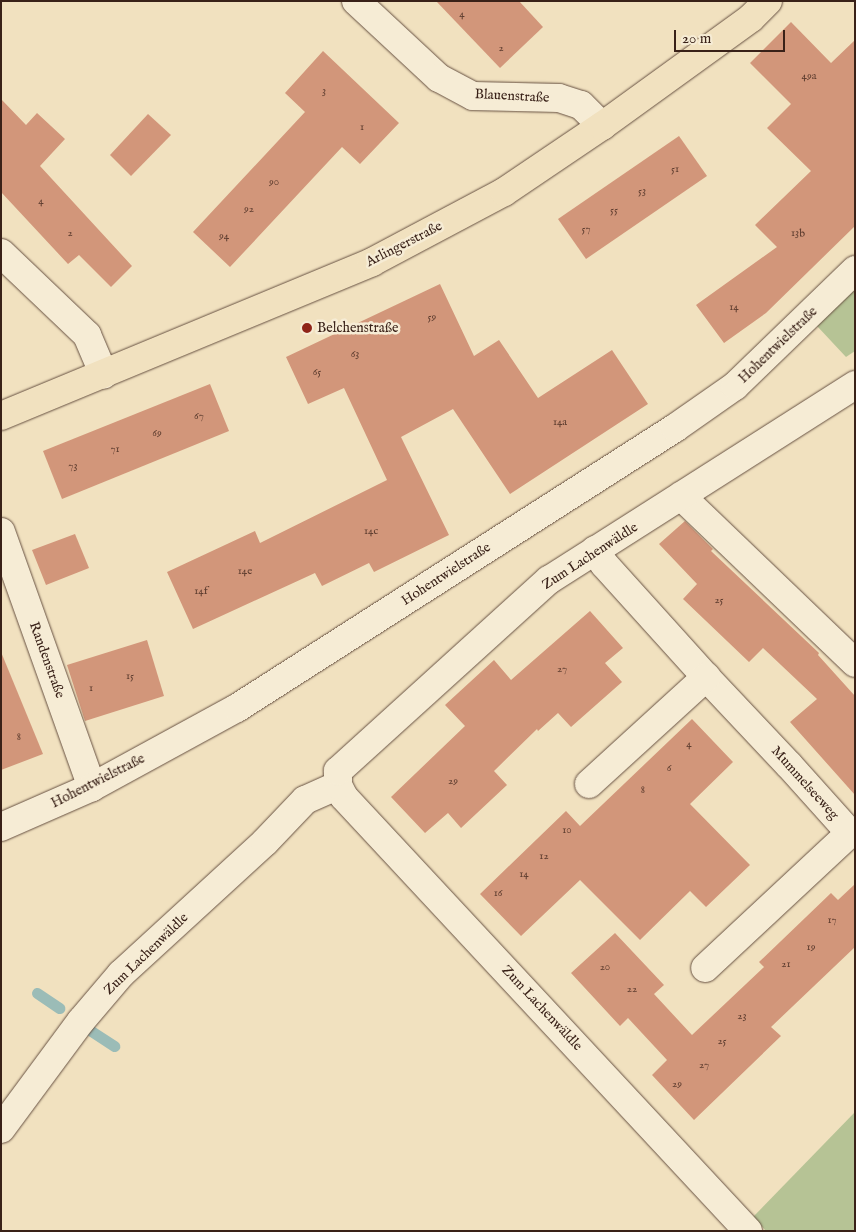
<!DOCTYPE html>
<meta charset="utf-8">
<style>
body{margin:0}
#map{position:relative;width:856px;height:1232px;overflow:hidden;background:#f1e1bf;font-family:"IM FELL English",serif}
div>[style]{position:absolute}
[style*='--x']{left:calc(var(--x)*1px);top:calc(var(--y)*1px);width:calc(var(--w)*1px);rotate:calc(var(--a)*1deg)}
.green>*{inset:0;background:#b6c395}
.stream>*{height:11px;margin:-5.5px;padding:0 5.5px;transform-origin:5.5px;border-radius:5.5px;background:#9bbcb7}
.building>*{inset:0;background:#d2967a}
.roads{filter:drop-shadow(0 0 1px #675142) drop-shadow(0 0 1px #675142)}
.minor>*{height:28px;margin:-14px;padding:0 14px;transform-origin:14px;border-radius:14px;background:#f6ecd5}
.major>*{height:28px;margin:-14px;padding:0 14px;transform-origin:14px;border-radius:14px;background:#f1e1bf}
.dots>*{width:14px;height:14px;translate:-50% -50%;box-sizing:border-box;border:2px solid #f6ecd5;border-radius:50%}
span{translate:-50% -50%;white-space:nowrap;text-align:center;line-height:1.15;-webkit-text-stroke:5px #f6ecd5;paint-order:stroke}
.number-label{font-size:11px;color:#5f3e30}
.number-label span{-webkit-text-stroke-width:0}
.street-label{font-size:14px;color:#392118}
.poi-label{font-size:14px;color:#392118}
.left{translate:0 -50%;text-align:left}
.frame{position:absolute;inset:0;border:2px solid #392118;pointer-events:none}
.scale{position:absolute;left:674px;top:30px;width:111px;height:22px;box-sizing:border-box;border:2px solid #392118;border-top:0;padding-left:6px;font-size:15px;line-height:18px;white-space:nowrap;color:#392118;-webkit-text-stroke:4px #f6ecd5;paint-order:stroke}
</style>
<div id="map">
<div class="green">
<div style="clip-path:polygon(855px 289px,855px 351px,846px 357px,817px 326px)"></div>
<div style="clip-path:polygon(855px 1112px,855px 1231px,766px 1231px,753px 1217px)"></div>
</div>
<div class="stream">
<div style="--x:37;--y:993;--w:27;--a:34"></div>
<div style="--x:85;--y:1027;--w:35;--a:33"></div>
</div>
<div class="building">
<div style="clip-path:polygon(436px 1px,519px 1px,543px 27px,500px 68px)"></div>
<div style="clip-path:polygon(791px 22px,831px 63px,855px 40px,855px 226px,766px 313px,724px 343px,696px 305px,777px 247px,755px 225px,811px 171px,767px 128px,791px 104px,750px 63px)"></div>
<div style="clip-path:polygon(323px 51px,399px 123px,360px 164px,342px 147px,230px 267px,193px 232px,305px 112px,285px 93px)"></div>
<div style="clip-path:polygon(1px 99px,26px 125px,37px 113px,65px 139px,40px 166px,132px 266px,111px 287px,79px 255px,68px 264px,1px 192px)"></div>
<div style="clip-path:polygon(148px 114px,171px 135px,131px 176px,110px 155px)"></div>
<div style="clip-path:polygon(679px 136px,707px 176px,586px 259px,558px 219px)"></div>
<div style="clip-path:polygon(440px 284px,474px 356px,499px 340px,538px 398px,612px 350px,648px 404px,510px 494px,453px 409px,401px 437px,449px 535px,374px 572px,369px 563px,322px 586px,315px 573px,193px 629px,167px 572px,255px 531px,260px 543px,387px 480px,344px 388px,308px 404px,286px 357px)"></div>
<div style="clip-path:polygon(210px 384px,229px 431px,62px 499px,43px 451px)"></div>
<div style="clip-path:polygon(685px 521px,713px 549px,711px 551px,819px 653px,818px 655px,855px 696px,855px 795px,790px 722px,817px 699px,763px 648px,749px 662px,683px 599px,697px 584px,659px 544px)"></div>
<div style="clip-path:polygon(75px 534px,89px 568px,46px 585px,32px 550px)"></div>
<div style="clip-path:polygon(590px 611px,623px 648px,605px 663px,622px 682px,571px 727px,558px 713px,538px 731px,537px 729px,494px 771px,507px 785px,461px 828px,448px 813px,425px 833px,391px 797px,465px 726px,445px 705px,494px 660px,511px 680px)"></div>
<div style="clip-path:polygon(147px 640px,164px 696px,85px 721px,67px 665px)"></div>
<div style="clip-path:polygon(1px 652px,43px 754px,1px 770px)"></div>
<div style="clip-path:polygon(692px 719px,733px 762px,690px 804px,750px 865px,706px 907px,690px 891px,640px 940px,580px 880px,521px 936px,480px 894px,566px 811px,580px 826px)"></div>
<div style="clip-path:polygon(855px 884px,855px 947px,771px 1027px,781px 1036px,694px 1120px,652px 1075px,667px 1060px,628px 1018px,620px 1026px,571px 973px,615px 933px,664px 985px,654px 994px,692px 1035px,764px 967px,759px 962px,831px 893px,838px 900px)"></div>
</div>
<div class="roads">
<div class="minor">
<div style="--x:356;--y:1;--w:113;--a:42.9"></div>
<div style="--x:439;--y:78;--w:38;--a:28"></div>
<div style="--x:473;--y:96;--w:86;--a:1.3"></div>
<div style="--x:559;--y:98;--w:23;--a:18"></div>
<div style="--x:581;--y:105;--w:30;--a:45"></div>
<div style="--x:1;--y:253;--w:119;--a:43.6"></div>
<div style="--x:87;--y:335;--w:43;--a:67"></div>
<div style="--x:681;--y:496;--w:241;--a:43.8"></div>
<div style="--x:1;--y:532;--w:271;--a:70.4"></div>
<div style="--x:595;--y:550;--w:17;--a:57"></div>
<div style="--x:604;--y:564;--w:152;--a:47.9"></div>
<div style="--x:706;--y:677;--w:121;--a:46.7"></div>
<div style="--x:789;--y:765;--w:91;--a:48.1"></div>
<div style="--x:850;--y:833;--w:198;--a:137"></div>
<div style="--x:589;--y:784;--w:159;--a:-42.4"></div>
<div style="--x:1;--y:827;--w:99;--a:-23.7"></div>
<div style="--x:92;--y:787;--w:165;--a:-28.6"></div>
<div style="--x:237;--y:708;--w:520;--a:-32.59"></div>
<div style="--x:675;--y:428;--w:73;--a:-35"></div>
<div style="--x:735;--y:386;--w:167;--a:-44"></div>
<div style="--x:1;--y:1129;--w:134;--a:-53.5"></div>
<div style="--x:81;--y:1021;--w:62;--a:-49.6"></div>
<div style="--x:121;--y:974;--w:195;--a:-42.5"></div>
<div style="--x:265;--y:842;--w:58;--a:-46.4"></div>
<div style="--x:305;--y:800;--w:36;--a:-24"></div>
<div style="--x:748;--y:1231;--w:593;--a:-132.95"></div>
<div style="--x:344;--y:797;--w:13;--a:-117"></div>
<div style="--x:338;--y:785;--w:14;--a:-90"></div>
<div style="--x:338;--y:771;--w:285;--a:-42.2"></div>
<div style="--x:549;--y:580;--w:363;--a:-32.5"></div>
</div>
<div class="major">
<div style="--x:1;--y:416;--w:402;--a:-22.5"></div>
<div style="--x:372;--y:262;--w:149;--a:-27.9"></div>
<div style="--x:504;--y:192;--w:118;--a:-34"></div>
<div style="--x:602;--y:126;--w:184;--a:-35.9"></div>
<div style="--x:751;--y:18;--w:24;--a:-45"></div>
</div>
</div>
<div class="dots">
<div style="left:307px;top:328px;background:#8f2418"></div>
</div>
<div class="number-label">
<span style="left:462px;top:14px">4</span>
<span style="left:501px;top:48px">2</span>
<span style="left:809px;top:76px">49a</span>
<span style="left:324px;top:91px">3</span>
<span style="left:362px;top:127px">1</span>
<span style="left:675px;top:169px">51</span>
<span style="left:274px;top:182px">90</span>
<span style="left:642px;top:191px">53</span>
<span style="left:41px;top:201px">4</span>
<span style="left:249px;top:209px">92</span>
<span style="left:614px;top:210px">55</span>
<span style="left:586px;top:229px">57</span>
<span style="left:70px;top:233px">2</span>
<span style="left:798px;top:233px">13b</span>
<span style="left:224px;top:236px">94</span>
<span style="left:734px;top:307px">14</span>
<span style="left:432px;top:317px">59</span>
<span style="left:355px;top:354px">63</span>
<span style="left:317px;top:372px">65</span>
<span style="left:199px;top:416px">67</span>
<span style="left:560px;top:422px">14a</span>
<span style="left:157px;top:433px">69</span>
<span style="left:115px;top:449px">71</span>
<span style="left:73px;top:466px">73</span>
<span style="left:371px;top:531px">14c</span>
<span style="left:245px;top:571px">14e</span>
<span style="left:201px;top:591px">14f</span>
<span style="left:719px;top:600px">25</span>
<span style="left:562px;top:669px">27</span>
<span style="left:130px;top:676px">15</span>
<span style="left:91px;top:688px">1</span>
<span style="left:19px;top:737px">8</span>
<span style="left:689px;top:744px">4</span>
<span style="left:669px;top:768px">6</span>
<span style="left:453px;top:781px">29</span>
<span style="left:643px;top:790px">8</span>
<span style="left:567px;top:830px">10</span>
<span style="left:544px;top:856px">12</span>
<span style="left:524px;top:874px">14</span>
<span style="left:498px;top:893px">16</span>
<span style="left:832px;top:920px">17</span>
<span style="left:811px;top:947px">19</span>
<span style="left:786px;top:964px">21</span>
<span style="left:605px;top:967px">20</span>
<span style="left:632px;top:989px">22</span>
<span style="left:742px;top:1016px">23</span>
<span style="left:722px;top:1041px">25</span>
<span style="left:704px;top:1065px">27</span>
<span style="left:677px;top:1084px">29</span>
</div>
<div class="street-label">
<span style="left:512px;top:96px;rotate:3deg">Blauenstraße</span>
<span style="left:404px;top:244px;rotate:-27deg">Arlingerstraße</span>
<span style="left:778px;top:345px;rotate:-44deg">Hohentwielstraße</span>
<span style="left:590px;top:556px;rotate:-33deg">Zum Lachenwäldle</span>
<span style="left:446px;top:574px;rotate:-33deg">Hohentwielstraße</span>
<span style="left:47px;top:660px;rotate:70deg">Randenstraße</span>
<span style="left:98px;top:781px;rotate:-27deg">Hohentwielstraße</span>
<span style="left:805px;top:783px;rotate:48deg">Mummelseeweg</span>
<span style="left:146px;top:954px;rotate:-44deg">Zum Lachenwäldle</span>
<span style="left:542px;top:1008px;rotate:47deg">Zum Lachenwäldle</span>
</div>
<div class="poi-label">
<span class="left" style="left:317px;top:328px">Belchenstraße</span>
</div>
<div class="frame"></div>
<div class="scale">20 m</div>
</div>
